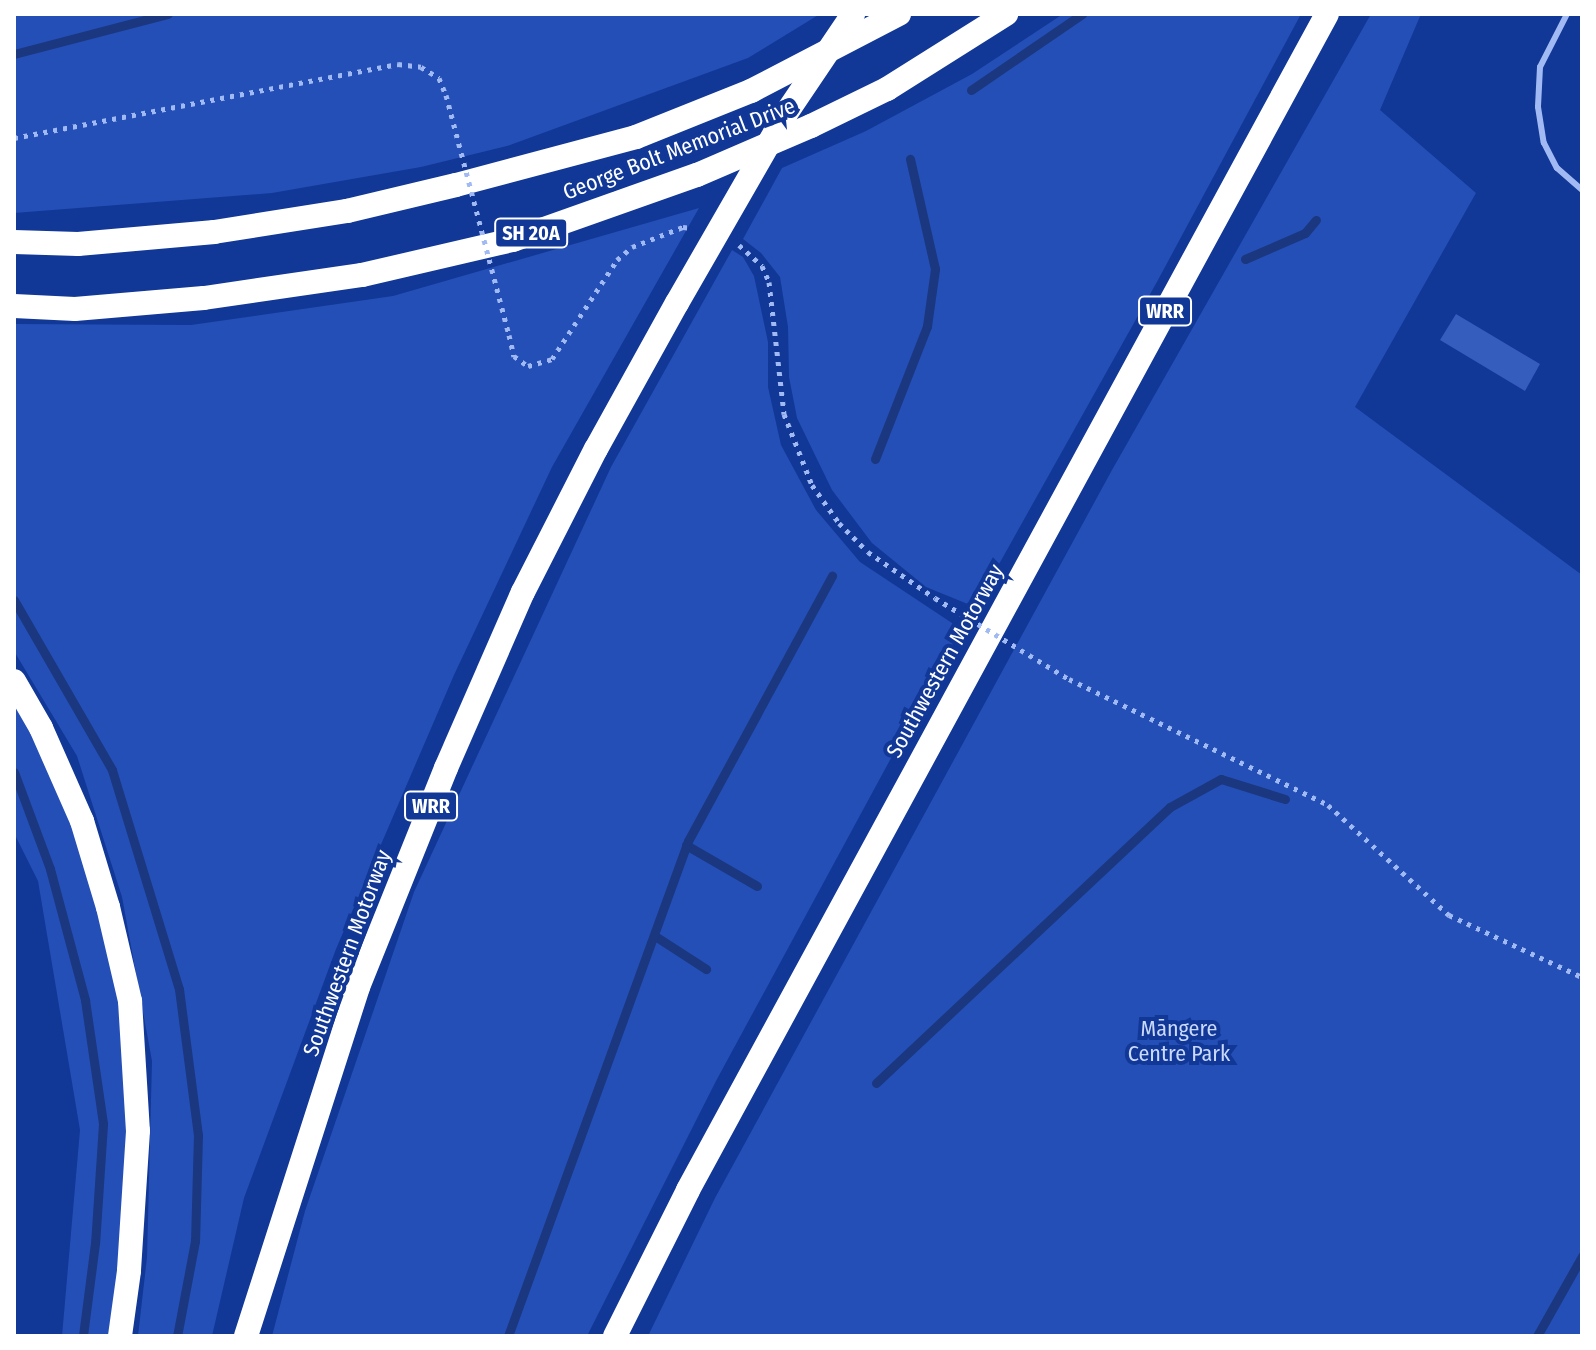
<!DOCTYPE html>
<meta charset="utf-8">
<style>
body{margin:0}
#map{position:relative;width:1596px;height:1350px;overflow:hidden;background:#113797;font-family:"Fira Sans Condensed",sans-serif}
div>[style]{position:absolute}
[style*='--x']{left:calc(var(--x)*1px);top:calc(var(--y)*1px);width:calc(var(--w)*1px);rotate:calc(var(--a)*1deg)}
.green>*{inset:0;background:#244fb6}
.stream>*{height:9px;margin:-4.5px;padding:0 4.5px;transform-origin:4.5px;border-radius:4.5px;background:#1a3780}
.building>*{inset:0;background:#355dbd}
.path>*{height:5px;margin-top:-2.5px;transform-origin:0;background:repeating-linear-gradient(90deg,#a1baf4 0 4px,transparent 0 10px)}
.lane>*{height:6px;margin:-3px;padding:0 3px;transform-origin:3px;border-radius:3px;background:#a1baf4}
.highway>*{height:24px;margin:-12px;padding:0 12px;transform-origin:12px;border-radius:12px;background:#fff}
.path-bridge>*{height:5px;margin-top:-2.5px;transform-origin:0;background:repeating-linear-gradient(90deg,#a1baf4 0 4px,transparent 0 10px)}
.highway-bridge>*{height:24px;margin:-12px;padding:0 12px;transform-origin:12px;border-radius:12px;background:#fff}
span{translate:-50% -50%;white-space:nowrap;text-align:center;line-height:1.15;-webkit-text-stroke:8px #113797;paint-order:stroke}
.shield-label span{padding:2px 6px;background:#113797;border:2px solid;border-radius:6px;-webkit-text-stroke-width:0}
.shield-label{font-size:20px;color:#fff;font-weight:700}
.street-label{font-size:22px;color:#fff}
.park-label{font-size:22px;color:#cad9fe}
.frame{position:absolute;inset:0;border:16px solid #fff;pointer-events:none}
</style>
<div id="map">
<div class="green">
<div style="clip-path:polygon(14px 14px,820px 14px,748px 58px,507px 146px,421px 167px,272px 193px,14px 213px)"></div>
<div style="clip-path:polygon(1063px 14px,1301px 14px,1158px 280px,975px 607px,926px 587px,872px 543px,832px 490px,797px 418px,789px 377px,788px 327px,780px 277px,761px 253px,743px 239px,782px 168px,866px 131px,972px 74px)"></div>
<div style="clip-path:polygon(1371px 14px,1421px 14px,1380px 110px,1476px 193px,1355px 407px,1582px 575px,1582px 1336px,648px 1336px,715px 1198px,1112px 470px)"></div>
<div style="clip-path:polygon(699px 208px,552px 467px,454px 675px,336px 949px,244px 1198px,212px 1336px,138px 1336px,147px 1257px,152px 1061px,122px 897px,77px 756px,14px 651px,14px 324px,191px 325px,393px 296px)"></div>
<div style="clip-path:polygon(732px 250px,743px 257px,754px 276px,768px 342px,768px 387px,781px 445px,816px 510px,860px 562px,961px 629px,716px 1081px,587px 1336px,272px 1336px,305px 1211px,414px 892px,611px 467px)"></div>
<div style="clip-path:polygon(14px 694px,57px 782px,85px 859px,118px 998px,127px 1065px,124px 1229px,108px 1336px,62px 1336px,80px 1130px,38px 881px,14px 833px)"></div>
</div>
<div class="stream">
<div style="--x:14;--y:54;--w:159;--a:-14.6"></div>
<div style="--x:971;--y:90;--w:135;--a:-34.4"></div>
<div style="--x:1245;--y:259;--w:65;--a:-23.4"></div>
<div style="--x:1305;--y:233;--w:17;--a:-50"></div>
<div style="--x:875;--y:459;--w:143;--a:-68.6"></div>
<div style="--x:927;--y:326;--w:58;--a:-82"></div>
<div style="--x:935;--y:269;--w:113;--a:-102.8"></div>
<div style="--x:14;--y:600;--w:196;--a:60"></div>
<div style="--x:112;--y:770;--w:229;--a:73"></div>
<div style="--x:179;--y:989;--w:147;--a:82.6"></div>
<div style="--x:198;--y:1135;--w:106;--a:91.6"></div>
<div style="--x:195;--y:1241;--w:97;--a:100.7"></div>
<div style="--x:14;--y:772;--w:103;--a:69.6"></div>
<div style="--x:50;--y:869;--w:136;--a:75"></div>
<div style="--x:85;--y:1000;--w:125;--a:81.7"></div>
<div style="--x:103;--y:1124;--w:119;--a:93.8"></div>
<div style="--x:95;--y:1243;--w:94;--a:97.4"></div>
<div style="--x:686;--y:845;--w:82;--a:30"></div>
<div style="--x:655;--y:936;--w:61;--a:32.9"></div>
<div style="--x:876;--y:1083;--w:403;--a:-43.2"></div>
<div style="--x:1170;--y:807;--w:58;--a:-28.8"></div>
<div style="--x:1221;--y:779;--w:67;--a:17.4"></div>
<div style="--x:508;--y:1336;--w:527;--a:-70.02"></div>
<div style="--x:688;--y:841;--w:302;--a:-61.5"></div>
<div style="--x:1537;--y:1336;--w:92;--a:-60.6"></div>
</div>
<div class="building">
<div style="clip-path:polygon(1456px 314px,1540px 364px,1525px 391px,1440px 340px)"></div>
</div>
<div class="path">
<div style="--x:14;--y:138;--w:391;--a:-10.9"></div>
<div style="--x:398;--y:64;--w:23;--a:7"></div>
<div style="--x:421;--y:67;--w:21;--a:31"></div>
<div style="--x:439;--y:78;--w:18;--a:68"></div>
<div style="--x:739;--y:245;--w:31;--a:42"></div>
<div style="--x:762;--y:266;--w:17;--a:66"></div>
<div style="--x:769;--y:282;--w:133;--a:83.5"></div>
<div style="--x:784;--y:414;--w:76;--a:68.5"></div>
<div style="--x:812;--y:485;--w:47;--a:54.6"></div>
<div style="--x:839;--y:523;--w:41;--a:45"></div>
<div style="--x:868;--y:552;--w:81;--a:34.5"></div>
<div style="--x:509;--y:335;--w:22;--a:77"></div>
<div style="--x:514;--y:356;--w:17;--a:36"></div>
<div style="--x:528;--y:366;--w:25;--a:-16"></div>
<div style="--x:552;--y:359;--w:118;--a:-56.7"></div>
<div style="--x:617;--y:260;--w:20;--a:-41"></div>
<div style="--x:632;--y:247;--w:55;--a:-21.4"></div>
<div style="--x:683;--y:227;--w:9;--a:6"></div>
<div style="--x:1069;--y:679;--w:288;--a:25.9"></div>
<div style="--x:1328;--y:805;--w:164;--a:42.3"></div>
<div style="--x:1449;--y:915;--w:147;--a:25"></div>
</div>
<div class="lane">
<div style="--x:1567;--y:14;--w:59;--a:117"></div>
<div style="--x:1540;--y:67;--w:40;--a:92.9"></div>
<div style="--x:1538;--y:107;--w:36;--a:81"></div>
<div style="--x:1544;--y:143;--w:28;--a:63"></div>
<div style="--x:1557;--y:168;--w:33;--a:41"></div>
</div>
<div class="highway">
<div style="--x:14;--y:242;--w:64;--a:1.8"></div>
<div style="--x:78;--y:244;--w:137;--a:-5"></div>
<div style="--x:214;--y:232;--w:135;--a:-9"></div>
<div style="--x:347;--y:211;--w:112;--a:-13.4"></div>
<div style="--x:456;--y:185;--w:186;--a:-14.9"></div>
<div style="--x:636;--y:137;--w:124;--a:-21.8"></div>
<div style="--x:751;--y:91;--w:167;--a:-27.5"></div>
<div style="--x:14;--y:306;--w:61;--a:2.8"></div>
<div style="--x:75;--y:309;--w:129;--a:-4.9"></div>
<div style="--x:204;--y:298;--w:160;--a:-8.3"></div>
<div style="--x:362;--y:275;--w:155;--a:-13.1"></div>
<div style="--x:513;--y:240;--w:195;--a:-19.5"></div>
<div style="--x:697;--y:175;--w:124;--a:-23.3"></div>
<div style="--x:811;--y:126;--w:85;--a:-26"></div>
<div style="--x:887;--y:89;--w:141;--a:-32.2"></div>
<div style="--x:14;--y:681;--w:54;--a:60.1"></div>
<div style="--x:41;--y:728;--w:102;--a:66.2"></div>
<div style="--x:82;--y:821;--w:90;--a:73.2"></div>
<div style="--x:108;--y:907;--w:97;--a:76.8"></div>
<div style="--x:130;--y:1001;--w:130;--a:86.5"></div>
<div style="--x:138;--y:1131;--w:140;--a:93.7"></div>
<div style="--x:129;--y:1271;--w:66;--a:97.9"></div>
<div style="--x:246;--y:1336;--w:367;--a:-72.2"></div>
<div style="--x:358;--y:987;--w:236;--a:-68.1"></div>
<div style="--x:446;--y:768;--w:192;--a:-66.4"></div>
<div style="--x:523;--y:592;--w:161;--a:-63"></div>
<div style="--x:596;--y:449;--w:167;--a:-61"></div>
<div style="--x:615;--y:1336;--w:163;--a:-63.4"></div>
<div style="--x:688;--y:1190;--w:1338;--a:-61.48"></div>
</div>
<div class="path-bridge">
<div style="--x:446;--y:95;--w:248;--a:75.3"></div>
<div style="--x:935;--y:598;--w:157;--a:31.2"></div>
</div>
<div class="highway-bridge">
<div style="--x:677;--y:303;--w:217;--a:-60.1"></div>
<div style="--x:785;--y:115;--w:122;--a:-56"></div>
</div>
<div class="shield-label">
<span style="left:531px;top:233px">SH 20A</span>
<span style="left:1165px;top:311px">WRR</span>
<span style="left:431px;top:806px">WRR</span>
</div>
<div class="street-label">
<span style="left:679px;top:149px;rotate:-21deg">George Bolt Memorial Drive</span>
<span style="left:945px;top:661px;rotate:-61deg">Southwestern Motorway</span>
<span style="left:347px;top:953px;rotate:-70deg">Southwestern Motorway</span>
</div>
<div class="park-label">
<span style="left:1179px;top:1041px">Māngere<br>Centre Park</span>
</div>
<div class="frame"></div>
</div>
